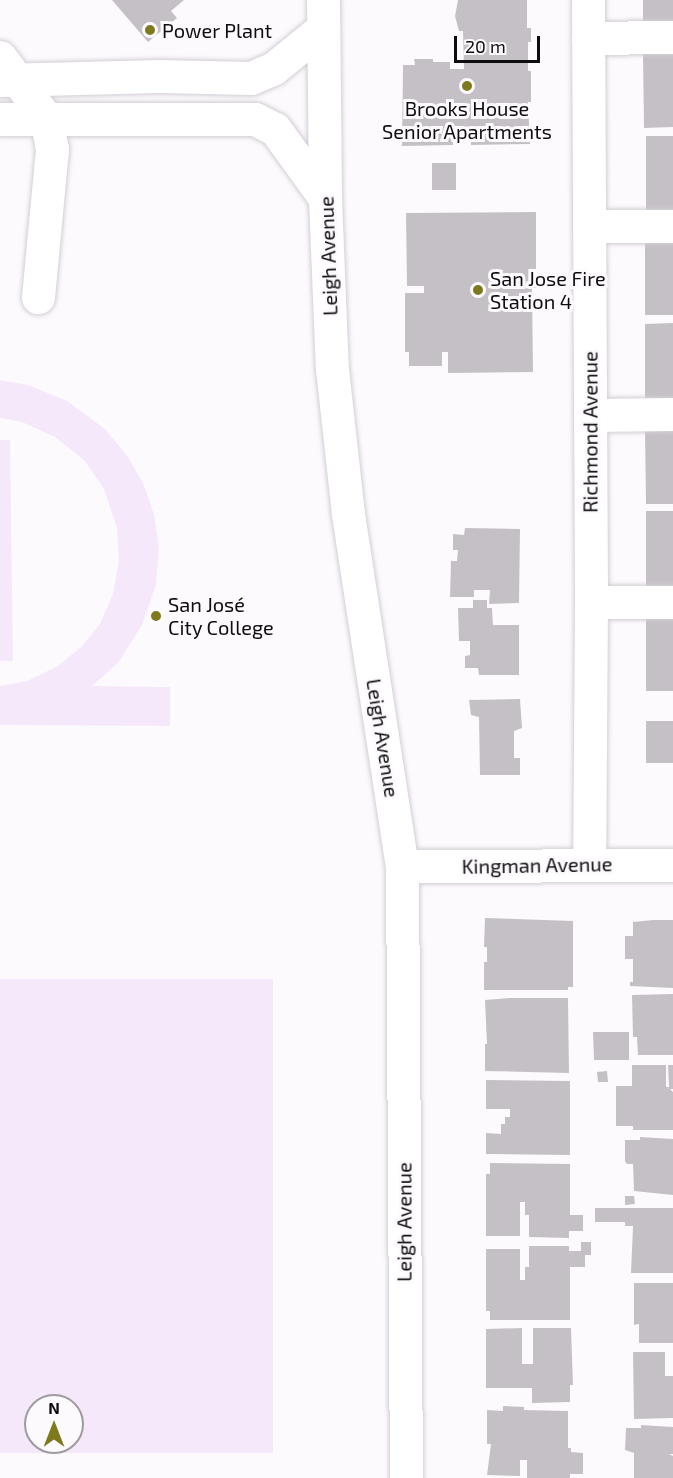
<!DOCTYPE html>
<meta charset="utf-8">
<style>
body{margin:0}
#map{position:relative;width:673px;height:1478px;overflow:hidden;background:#fdfafe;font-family:"Exo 2",sans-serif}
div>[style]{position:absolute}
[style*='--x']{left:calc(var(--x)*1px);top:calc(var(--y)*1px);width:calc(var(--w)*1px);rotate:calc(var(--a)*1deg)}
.green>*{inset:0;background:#f6e8fb}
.building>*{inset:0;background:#c5c0c6}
.roads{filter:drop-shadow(0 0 2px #d2ced4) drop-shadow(0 0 2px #d2ced4)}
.minor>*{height:33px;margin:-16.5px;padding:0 16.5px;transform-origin:16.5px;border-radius:16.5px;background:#fff}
.dots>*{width:16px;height:16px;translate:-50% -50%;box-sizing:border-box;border:3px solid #fdfafe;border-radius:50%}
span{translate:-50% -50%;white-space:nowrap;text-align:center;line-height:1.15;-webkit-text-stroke:6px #fdfafe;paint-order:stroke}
.poi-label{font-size:20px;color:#0e0c0f}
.left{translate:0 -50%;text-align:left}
.street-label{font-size:20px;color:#0e0c0f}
.north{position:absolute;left:24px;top:1394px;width:60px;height:60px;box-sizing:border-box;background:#fdfafe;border:2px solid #9d9b9e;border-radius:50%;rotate:0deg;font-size:16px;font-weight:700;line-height:24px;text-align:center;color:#0e0c0f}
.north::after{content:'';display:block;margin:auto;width:21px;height:27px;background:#7f791e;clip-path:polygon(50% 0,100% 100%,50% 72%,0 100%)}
.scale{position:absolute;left:454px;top:36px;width:86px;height:27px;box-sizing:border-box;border:3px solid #0e0c0f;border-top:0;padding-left:8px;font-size:18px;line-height:21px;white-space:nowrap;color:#0e0c0f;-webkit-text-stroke:4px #fdfafe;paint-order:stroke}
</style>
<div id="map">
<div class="green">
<div style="clip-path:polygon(0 380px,28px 385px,67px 401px,105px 429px,128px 457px,143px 483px,154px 514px,159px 548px,156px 585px,142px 625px,118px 663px,92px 686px,170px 687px,170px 726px,0 725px,0 686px,27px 681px,58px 666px,81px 647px,100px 624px,113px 594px,119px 560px,117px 528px,104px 489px,84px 460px,55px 437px,22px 422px,0 418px)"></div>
<div style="clip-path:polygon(0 440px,10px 440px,13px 661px,0 661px)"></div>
<div style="clip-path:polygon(evenodd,0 979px,273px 979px,273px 1453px,0 1453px,0 979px,36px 1406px,72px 1406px,72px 1442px,36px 1442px,36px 1406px)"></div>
</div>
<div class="building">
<div style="clip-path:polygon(112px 0,184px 0,171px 11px,177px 18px,148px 42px)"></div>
<div style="clip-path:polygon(458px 0,527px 0,527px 28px,531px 28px,531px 42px,528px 42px,528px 71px,531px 71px,531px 102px,528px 102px,530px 144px,471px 145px,471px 140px,453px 140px,453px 145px,402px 146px,403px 65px,415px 65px,414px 59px,433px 59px,433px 62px,450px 62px,450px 69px,464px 69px,463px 31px,459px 31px,455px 16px)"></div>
<div style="clip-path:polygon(643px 0,673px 0,673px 22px,643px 22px)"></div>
<div style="clip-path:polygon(673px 53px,673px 127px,644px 128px,643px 54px)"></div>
<div style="clip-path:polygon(646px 136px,673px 136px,673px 211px,646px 211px)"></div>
<div style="clip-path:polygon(432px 163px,456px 163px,456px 190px,432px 190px)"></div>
<div style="clip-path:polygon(536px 212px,536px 288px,532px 288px,533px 372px,448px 373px,448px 352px,442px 352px,442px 366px,409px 366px,409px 352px,405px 352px,405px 293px,424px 293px,424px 286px,407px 286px,406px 213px)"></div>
<div style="clip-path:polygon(645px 240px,673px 240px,673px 315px,645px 315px)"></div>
<div style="clip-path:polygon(673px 323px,673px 398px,645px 398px,645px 324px)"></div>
<div style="clip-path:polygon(645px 429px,673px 429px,673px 504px,646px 504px)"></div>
<div style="clip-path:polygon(646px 511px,673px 511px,673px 586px,646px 586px)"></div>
<div style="clip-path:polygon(465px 528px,520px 529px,519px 603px,489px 604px,490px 590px,474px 590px,474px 597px,450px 597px,451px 561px,457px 561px,458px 550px,453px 550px,453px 534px,464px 535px)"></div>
<div style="clip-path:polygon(473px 600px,487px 600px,487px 608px,492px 608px,493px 625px,519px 625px,519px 675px,479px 675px,478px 668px,465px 668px,465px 656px,470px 655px,470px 641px,459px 641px,458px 608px,473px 608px)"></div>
<div style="clip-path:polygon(646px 616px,673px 616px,673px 691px,646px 691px)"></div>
<div style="clip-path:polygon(520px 699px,522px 728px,514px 731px,514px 758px,520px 758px,520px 775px,480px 775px,479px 717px,471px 715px,469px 700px)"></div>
<div style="clip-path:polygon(646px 721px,673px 721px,673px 763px,646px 763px)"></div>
<div style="clip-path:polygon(485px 918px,573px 921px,573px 987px,568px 987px,568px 990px,484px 990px,484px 962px,487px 962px,487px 947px,484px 947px)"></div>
<div style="clip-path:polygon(653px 920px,673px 920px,673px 988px,630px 986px,630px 982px,633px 982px,633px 959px,625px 959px,625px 936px,633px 936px,633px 922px)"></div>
<div style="clip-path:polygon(673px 994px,673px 1055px,638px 1055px,637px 1037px,633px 1037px,632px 995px)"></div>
<div style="clip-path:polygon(511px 998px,568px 998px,569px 1073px,485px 1071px,485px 1044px,487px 1044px,485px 1000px)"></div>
<div style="clip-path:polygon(593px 1032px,629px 1032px,629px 1060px,594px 1060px)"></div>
<div style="clip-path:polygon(632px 1065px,666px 1065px,666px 1087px,669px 1087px,668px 1065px,673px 1065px,673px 1089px,670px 1089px,673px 1092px,673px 1130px,633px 1130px,633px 1126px,616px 1126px,616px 1086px,632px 1086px)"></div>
<div style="clip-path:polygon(607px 1071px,608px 1082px,598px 1082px,597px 1072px)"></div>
<div style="clip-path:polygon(486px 1080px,570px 1081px,570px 1155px,486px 1154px,486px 1133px,501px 1134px,501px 1124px,505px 1124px,505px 1117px,510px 1117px,510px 1109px,486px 1109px)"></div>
<div style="clip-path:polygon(640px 1137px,673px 1139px,673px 1195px,634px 1191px,633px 1164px,627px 1164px,625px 1161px,625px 1140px,640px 1140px)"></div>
<div style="clip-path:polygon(490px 1163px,570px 1164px,570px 1215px,583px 1215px,583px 1231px,569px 1231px,569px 1238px,529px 1237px,529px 1215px,525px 1215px,525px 1202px,520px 1202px,520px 1236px,486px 1236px,486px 1174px,490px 1174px)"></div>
<div style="clip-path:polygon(625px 1196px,634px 1196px,635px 1204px,625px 1205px)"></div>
<div style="clip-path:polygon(595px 1208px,673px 1208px,673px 1273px,631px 1273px,633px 1226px,625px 1226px,625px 1222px,595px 1222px)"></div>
<div style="clip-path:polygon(581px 1242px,591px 1242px,591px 1255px,585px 1255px,585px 1267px,570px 1267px,570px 1320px,490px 1320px,490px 1311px,486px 1311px,486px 1249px,520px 1249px,520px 1280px,525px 1280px,525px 1267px,529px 1267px,529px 1246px,569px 1246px,569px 1251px,581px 1251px)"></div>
<div style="clip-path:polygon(634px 1283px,673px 1283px,673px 1343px,639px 1343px,639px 1324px,634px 1325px)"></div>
<div style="clip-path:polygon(522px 1328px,522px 1364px,533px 1364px,533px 1328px,571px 1328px,573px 1385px,570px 1385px,570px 1402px,532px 1403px,532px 1388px,486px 1388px,486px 1329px)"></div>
<div style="clip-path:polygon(633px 1352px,665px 1352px,665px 1376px,673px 1376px,673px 1418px,634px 1419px)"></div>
<div style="clip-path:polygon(503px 1406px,524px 1407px,524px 1410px,568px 1411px,568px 1448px,571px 1448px,571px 1452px,583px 1453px,583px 1474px,570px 1474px,570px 1478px,527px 1478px,527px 1460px,520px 1460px,520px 1476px,487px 1475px,491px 1444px,487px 1444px,487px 1410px,503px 1411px)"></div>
<div style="clip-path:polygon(641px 1425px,673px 1427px,673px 1454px,669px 1454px,673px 1456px,673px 1478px,634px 1478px,634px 1453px,625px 1450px,626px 1428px,641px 1428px)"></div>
</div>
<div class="roads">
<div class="minor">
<div style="--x:323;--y:0;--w:198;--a:89.4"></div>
<div style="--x:325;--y:198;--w:171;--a:87.7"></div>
<div style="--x:332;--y:369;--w:146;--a:83.7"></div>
<div style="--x:348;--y:514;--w:356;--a:81.3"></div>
<div style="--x:402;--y:866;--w:612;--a:89.63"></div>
<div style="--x:588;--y:0;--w:602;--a:89.71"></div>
<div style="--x:591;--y:602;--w:262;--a:90.4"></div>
<div style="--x:588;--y:38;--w:85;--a:-0.7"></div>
<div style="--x:0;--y:57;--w:76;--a:53"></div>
<div style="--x:46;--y:118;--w:32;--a:79"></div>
<div style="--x:52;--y:149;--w:149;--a:95.4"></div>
<div style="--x:0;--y:80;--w:159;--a:-1.4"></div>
<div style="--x:159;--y:76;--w:92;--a:1.2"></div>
<div style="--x:251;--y:78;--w:25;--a:-23"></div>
<div style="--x:274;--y:68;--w:63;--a:-39.2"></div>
<div style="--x:0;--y:119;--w:255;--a:0"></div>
<div style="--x:255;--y:119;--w:22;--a:27"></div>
<div style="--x:275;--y:129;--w:85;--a:54.1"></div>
<div style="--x:589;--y:226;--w:84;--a:0"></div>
<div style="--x:590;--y:415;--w:83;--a:-0.7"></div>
<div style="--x:591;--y:602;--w:82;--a:0"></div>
<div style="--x:402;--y:866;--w:271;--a:-0.2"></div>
</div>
</div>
<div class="dots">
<div style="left:150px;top:30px;background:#7f791e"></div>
<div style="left:467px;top:86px;background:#7f791e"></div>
<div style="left:478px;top:290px;background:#7f791e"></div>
<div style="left:156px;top:616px;background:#7f791e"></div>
</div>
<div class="poi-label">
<span class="left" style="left:162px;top:30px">Power Plant</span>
<span style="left:467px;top:120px">Brooks House<br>Senior Apartments</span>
<span class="left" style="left:490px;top:290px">San Jose Fire<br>Station 4</span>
<span class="left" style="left:168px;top:616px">San José<br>City College</span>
</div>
<div class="street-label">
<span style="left:328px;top:256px;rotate:-92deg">Leigh Avenue</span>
<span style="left:590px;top:432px;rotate:-90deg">Richmond Avenue</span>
<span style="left:383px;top:738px;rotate:81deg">Leigh Avenue</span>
<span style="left:537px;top:865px;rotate:-1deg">Kingman Avenue</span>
<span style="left:404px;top:1222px;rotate:-90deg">Leigh Avenue</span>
</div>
<div class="north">N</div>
<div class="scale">20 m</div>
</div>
